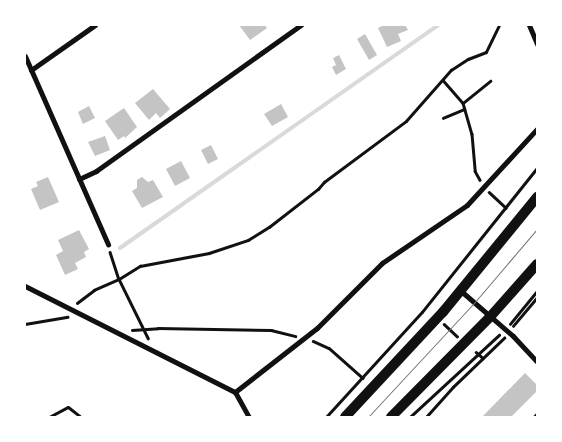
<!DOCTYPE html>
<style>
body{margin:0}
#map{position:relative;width:562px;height:442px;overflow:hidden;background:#fff;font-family:"PT Sans",sans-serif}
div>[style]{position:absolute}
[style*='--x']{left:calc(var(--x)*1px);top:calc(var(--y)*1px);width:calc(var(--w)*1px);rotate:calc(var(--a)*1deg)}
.stream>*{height:4px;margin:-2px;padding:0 2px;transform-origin:2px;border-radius:2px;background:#d9d9d9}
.building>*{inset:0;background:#c4c4c4}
.path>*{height:2.5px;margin:-1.25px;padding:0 1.25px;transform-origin:1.25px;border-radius:1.25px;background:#111}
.service>*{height:3px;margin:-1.5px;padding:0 1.5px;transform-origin:1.5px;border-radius:1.5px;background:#111}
.minor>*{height:5px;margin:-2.5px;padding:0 2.5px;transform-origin:2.5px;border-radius:2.5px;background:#111}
.trunk>*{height:10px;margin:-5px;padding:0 5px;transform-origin:5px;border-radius:5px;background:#111}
.tram>*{height:1px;margin:-0.5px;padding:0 0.5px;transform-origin:0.5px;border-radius:0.5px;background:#707070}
span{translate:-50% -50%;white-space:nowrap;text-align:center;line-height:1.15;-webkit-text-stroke:5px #fff;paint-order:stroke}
.frame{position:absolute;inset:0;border:26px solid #fff;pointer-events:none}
</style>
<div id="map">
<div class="stream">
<div style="--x:120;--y:248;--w:388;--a:-35"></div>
</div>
<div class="building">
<div style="clip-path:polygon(239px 25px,265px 25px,267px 28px,250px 40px)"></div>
<div style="clip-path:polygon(384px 25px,405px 25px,408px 30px,398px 34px,401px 41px,387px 47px,378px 28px)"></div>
<div style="clip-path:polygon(365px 34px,377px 55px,369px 60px,357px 39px)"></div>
<div style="clip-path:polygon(339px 55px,346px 69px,336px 75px,332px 67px,336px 65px,333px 58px)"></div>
<div style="clip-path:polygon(153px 89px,170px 109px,160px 118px,156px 113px,149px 120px,135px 103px)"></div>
<div style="clip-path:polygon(281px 104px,288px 117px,272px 126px,264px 114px)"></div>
<div style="clip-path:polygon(89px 106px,95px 118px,83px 124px,78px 112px)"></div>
<div style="clip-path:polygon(124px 108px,137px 127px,125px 138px,124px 136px,118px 140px,105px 121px)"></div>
<div style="clip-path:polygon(105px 136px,110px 150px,95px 156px,88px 142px)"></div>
<div style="clip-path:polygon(211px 145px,218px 159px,208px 164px,201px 150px)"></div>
<div style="clip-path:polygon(181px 161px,190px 178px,175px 186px,166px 169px)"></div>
<div style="clip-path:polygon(48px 177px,59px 202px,40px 210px,31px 189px,38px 186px,36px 182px)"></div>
<div style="clip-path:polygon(142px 177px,148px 182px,153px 180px,163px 197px,142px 208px,132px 191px,137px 188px,137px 180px)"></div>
<div style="clip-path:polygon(79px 230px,89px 249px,84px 252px,86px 257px,75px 263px,78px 269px,65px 275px,56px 255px,63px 251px,58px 240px)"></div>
<div style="clip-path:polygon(525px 373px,537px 385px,537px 391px,511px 417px,482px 417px)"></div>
</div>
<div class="path">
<div style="--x:443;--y:80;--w:30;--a:49"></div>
<div style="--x:463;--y:103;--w:32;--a:74"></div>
<div style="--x:472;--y:134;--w:37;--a:85"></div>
<div style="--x:475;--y:171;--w:10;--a:61"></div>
<div style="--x:463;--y:103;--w:35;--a:-39"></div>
<div style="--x:443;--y:118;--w:23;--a:-23"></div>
<div style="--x:489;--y:192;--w:23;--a:43"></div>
<div style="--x:110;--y:252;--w:28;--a:72"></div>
<div style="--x:119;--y:279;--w:66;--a:63.8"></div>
<div style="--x:77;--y:303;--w:21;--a:-37"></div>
<div style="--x:94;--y:290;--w:27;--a:-24"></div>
<div style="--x:119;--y:279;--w:25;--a:-32"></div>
<div style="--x:140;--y:266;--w:70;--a:-10.7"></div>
<div style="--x:209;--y:253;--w:41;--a:-18.4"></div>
<div style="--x:248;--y:240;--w:25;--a:-32"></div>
<div style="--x:269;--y:227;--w:62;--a:-37.8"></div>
<div style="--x:318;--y:189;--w:9;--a:-49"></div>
<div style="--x:324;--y:182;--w:102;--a:-36.6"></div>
<div style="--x:406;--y:121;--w:68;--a:-48.6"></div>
<div style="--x:451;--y:70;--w:20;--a:-33"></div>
<div style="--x:468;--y:59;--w:19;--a:-21"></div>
<div style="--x:486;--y:52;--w:30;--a:-64"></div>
<div style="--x:25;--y:324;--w:43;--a:-9.5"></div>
<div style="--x:444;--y:324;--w:18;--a:43"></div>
<div style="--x:510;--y:324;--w:43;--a:-50.7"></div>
<div style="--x:513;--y:326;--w:38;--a:-50"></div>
<div style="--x:132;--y:330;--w:26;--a:-4"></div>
<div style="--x:158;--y:328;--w:113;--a:1"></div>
<div style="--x:271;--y:330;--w:25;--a:14"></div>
<div style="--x:313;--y:341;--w:17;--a:24"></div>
<div style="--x:329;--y:348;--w:45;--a:41.4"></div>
<div style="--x:476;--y:352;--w:9;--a:41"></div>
<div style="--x:326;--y:417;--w:142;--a:-47.6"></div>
<div style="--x:422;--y:312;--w:184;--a:-51.4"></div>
<div style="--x:410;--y:417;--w:121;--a:-42.7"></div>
<div style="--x:426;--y:417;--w:40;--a:-48"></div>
<div style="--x:453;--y:387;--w:71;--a:-43.9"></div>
</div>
<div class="service">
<div style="--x:49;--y:417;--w:21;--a:-28"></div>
<div style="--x:68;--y:407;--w:16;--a:38"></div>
</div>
<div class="minor">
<div style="--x:529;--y:25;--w:21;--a:67"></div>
<div style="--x:25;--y:56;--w:206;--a:66.2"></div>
<div style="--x:31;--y:70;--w:78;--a:-35.1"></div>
<div style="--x:79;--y:179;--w:19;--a:-25"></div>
<div style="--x:96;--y:171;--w:252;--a:-35.5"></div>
<div style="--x:25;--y:286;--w:235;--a:26.8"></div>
<div style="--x:235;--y:392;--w:29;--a:61"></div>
<div style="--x:461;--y:291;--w:69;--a:40.9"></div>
<div style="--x:513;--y:336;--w:35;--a:47"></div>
<div style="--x:235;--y:392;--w:104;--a:-38"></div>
<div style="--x:317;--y:328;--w:92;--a:-45"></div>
<div style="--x:382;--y:263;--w:103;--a:-34.3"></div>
<div style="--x:467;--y:205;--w:103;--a:-47.4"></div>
<div style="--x:535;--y:417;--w:3;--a:-45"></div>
</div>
<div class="trunk">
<div style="--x:345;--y:417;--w:144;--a:-47"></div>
<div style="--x:443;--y:312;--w:149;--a:-50.7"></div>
<div style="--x:391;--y:417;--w:141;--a:-45.3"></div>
<div style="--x:490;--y:317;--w:71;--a:-48.4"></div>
</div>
<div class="tram">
<div style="--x:368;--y:417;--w:156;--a:-47.1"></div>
<div style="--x:474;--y:303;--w:97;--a:-49.6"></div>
</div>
<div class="frame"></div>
</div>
